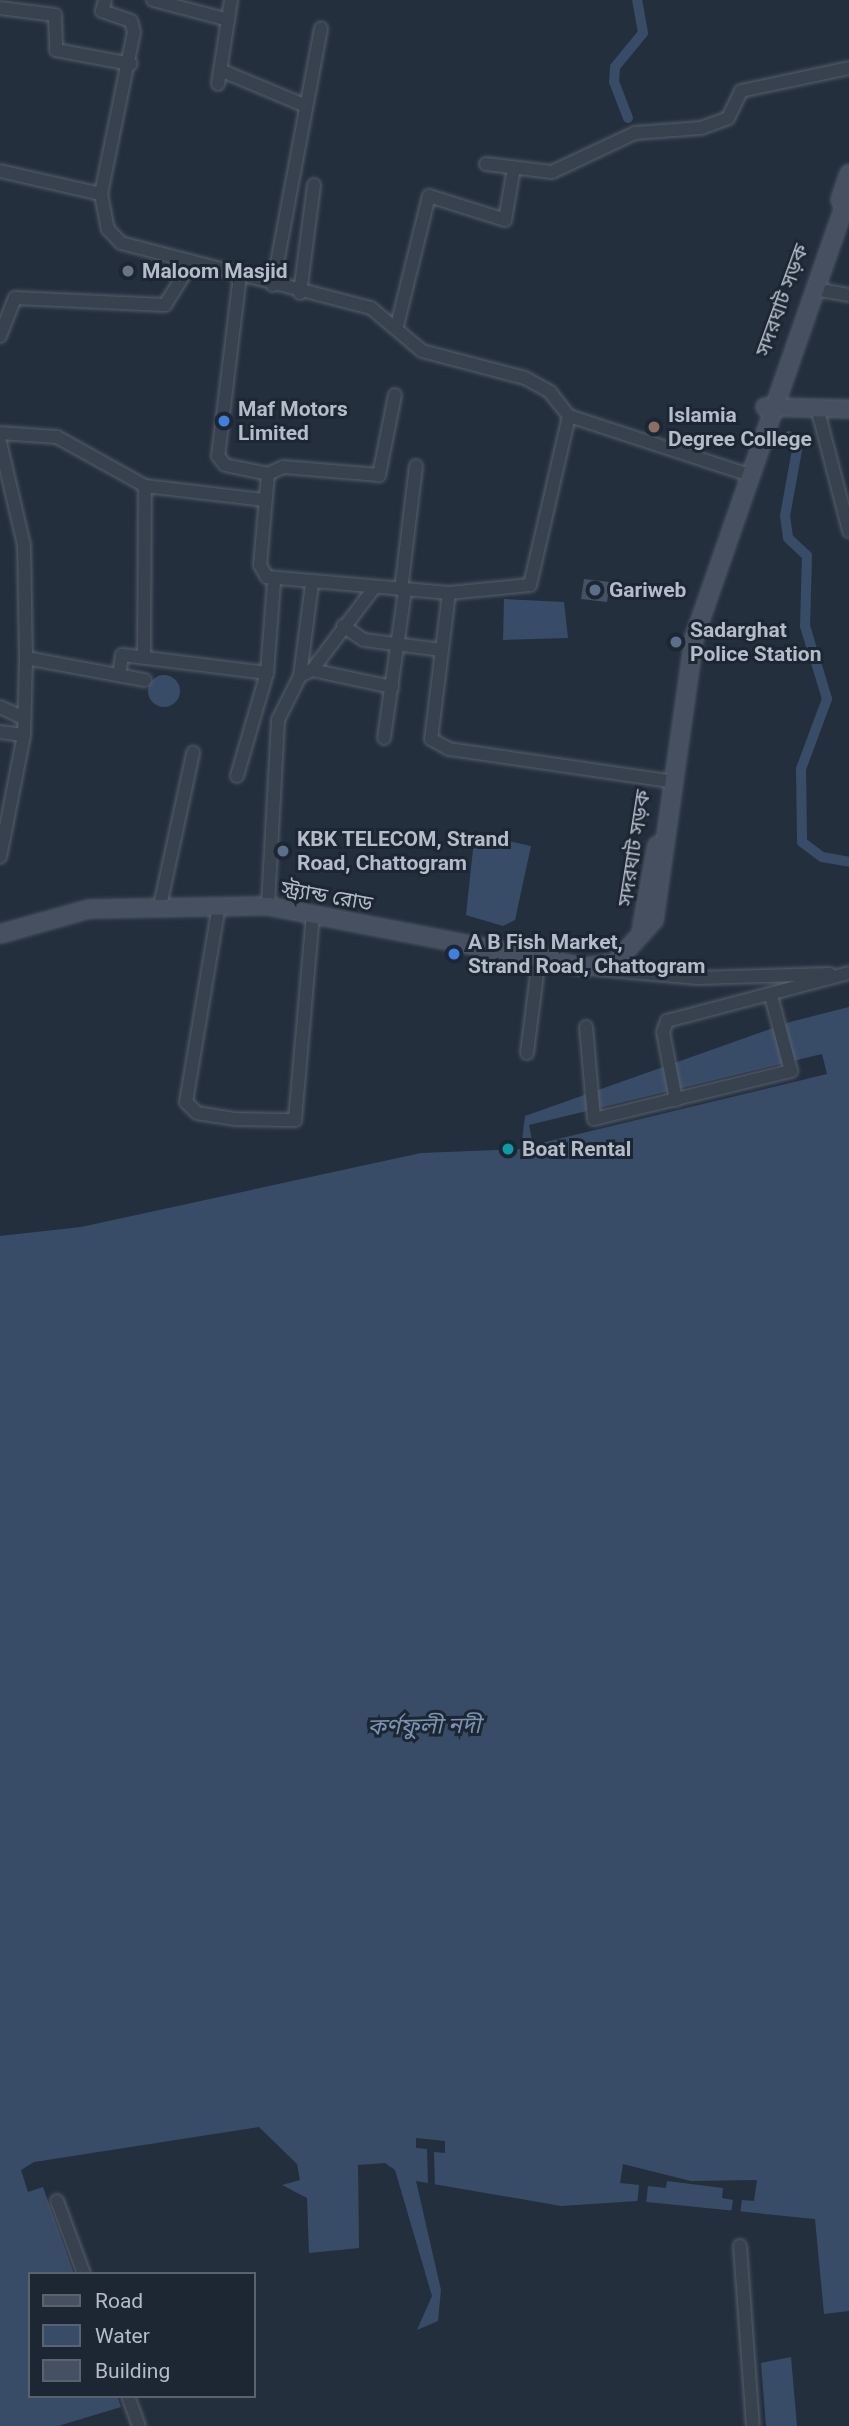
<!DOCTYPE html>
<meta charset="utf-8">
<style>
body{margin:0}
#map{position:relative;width:849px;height:2426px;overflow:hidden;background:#242f3e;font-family:Roboto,"Noto Sans Bengali",sans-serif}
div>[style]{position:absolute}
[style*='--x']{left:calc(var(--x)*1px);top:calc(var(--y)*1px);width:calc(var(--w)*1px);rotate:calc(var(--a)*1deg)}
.water>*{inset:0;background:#394c67}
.round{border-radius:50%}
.pier>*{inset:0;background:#242f3e}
.canal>*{height:10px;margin:-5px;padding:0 5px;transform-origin:5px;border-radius:5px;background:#394c67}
.building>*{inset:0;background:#455162}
.roads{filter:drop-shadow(0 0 2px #565f6c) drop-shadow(0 0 2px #565f6c)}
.minor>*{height:12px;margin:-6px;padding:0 6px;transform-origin:6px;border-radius:6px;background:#38414e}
.secondary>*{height:16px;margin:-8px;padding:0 8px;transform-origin:8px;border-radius:8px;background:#465061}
.dots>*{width:19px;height:19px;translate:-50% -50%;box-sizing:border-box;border:4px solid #1d2633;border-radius:50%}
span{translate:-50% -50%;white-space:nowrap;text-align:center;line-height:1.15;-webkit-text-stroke:6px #1d2633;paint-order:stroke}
.poi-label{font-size:21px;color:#b4bcc9;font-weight:700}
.left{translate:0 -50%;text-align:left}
.street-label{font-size:21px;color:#b4bcc9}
.water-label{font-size:23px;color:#7c92b1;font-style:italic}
.legend{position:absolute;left:28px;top:2272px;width:228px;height:126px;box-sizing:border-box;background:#1d2633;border:2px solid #59626f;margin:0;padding:9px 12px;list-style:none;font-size:21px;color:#b4bcc9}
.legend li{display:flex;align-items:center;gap:14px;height:35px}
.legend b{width:35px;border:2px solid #59626f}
</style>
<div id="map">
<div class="water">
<div style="clip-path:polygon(504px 599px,564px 602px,568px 638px,503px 640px)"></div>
<div class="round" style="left:148px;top:675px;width:32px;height:32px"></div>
<div style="clip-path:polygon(484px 836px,531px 846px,515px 920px,503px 926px,466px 915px,474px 840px)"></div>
<div style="clip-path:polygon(849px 1007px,849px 2311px,824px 2314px,815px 2219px,637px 2201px,561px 2206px,416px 2181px,441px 2290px,438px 2321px,417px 2330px,432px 2296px,395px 2170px,385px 2163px,358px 2165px,359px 2248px,309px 2253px,307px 2198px,282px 2185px,300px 2180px,297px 2164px,259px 2127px,34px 2162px,21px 2170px,28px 2192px,43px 2187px,74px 2274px,30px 2274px,30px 2396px,117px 2396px,121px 2407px,58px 2426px,0 2426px,0 1236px,81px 1227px,421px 1153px,521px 1149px,525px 1116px,790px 1022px)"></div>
<div style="clip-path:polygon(791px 2357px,797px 2426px,766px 2426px,761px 2363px)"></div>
</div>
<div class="pier">
<div style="clip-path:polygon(822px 1054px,827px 1074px,533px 1145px,529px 1125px)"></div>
<div style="clip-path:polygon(416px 2138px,445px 2141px,445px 2153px,434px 2152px,435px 2187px,428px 2186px,427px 2149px,416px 2148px)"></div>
<div style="clip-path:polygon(623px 2164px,691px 2181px,757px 2180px,754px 2201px,742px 2200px,740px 2214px,731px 2213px,733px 2200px,722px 2198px,723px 2188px,667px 2181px,666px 2188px,648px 2186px,646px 2205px,637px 2205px,639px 2185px,620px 2183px)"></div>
</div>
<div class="canal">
<div style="--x:628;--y:118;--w:39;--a:-111"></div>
<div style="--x:614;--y:82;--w:15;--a:-86"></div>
<div style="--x:615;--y:67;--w:44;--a:-50.5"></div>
<div style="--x:643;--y:33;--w:34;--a:-100"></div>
<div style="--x:789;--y:436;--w:16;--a:60"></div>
<div style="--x:797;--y:450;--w:67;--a:100.3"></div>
<div style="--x:785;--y:516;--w:22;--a:82"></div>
<div style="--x:788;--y:538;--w:26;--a:43"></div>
<div style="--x:807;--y:556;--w:70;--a:91.6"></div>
<div style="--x:805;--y:626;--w:76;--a:73.2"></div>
<div style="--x:827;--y:699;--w:75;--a:110.4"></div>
<div style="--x:801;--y:769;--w:73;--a:89.2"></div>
<div style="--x:802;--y:842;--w:25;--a:37"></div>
<div style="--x:822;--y:857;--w:27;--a:10"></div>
</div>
<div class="building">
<div style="clip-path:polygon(584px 579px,610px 582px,607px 602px,581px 599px)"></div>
</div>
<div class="roads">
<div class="minor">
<div style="--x:153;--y:0;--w:78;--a:14.9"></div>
<div style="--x:0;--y:8;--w:55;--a:7.3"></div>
<div style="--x:55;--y:15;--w:35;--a:88"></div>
<div style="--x:56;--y:50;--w:76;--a:10.6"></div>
<div style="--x:220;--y:70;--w:93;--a:22.7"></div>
<div style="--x:218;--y:84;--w:85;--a:-81.2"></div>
<div style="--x:486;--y:164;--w:66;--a:6.9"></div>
<div style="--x:552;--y:172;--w:92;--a:-25.2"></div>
<div style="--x:635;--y:133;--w:66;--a:-4.3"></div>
<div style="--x:701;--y:128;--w:29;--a:-20"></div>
<div style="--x:728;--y:118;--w:30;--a:-64"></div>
<div style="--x:741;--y:91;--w:110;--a:-12"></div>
<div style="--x:0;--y:171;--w:104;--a:12.8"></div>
<div style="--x:101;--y:194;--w:36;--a:79"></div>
<div style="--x:108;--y:229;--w:19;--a:47"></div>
<div style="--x:121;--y:243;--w:258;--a:14.6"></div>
<div style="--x:371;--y:308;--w:67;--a:40.1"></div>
<div style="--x:422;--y:351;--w:106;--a:14.7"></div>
<div style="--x:525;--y:378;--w:29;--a:29"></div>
<div style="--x:550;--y:392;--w:31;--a:52"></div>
<div style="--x:569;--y:416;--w:186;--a:18.1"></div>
<div style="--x:101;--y:194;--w:165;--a:-78.5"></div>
<div style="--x:134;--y:32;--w:11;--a:-105"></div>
<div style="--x:131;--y:21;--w:31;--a:-161"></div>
<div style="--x:102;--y:11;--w:11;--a:-75"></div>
<div style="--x:240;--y:275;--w:182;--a:96.9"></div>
<div style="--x:218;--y:456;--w:11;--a:52"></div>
<div style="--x:225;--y:465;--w:44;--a:11.8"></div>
<div style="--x:273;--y:285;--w:261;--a:-79.4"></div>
<div style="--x:815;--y:289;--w:35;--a:10"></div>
<div style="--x:300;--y:293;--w:109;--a:-82.6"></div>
<div style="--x:397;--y:326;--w:134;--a:-76.2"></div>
<div style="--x:429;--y:196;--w:80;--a:17.5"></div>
<div style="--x:505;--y:220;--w:53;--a:-80.2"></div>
<div style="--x:0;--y:336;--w:41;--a:-68.5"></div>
<div style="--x:15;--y:298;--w:150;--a:2.7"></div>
<div style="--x:165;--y:305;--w:47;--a:-58"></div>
<div style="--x:395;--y:395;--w:82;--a:101.3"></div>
<div style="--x:379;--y:475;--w:96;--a:-175.2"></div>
<div style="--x:283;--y:467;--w:17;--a:155"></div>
<div style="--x:268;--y:474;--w:91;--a:95"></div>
<div style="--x:260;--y:565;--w:14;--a:60"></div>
<div style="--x:267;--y:577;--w:183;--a:5"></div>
<div style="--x:449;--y:593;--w:81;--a:-5.6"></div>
<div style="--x:530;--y:585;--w:173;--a:-77"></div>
<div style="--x:818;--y:411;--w:124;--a:75.5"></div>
<div style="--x:0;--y:433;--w:57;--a:4"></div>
<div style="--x:57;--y:437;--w:101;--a:29.1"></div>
<div style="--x:145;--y:486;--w:121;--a:6.7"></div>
<div style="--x:0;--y:442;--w:106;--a:76.9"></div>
<div style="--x:24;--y:545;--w:113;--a:89"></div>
<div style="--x:26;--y:658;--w:77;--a:91.5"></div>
<div style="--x:24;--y:735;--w:124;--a:101.1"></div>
<div style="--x:401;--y:590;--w:125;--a:-83.1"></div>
<div style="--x:449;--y:593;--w:147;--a:97"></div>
<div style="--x:431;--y:739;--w:21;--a:29"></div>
<div style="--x:449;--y:749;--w:227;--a:8.3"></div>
<div style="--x:343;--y:626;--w:25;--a:34"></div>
<div style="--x:364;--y:640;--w:78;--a:7.4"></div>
<div style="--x:144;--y:657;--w:171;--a:-89.7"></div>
<div style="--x:26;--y:658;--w:121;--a:10.5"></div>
<div style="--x:312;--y:670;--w:82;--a:12"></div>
<div style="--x:119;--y:675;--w:20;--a:-81"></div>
<div style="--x:122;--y:655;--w:146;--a:7.1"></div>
<div style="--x:300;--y:676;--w:94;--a:-82.6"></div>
<div style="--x:0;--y:707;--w:26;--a:25"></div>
<div style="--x:0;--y:732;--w:24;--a:7"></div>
<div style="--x:384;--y:738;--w:149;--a:-81.9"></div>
<div style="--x:237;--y:776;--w:107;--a:-73.8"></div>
<div style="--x:267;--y:673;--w:92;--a:-85.6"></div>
<div style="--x:219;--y:905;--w:200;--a:99.5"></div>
<div style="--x:186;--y:1102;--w:16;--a:45"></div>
<div style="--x:197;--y:1113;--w:39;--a:9"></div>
<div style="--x:236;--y:1119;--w:59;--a:1"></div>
<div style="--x:295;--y:1120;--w:207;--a:-85"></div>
<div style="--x:160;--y:906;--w:157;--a:-77.8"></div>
<div style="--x:268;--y:906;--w:186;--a:-86.9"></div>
<div style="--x:278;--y:720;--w:49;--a:-63.4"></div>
<div style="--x:300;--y:676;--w:13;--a:-27"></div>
<div style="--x:312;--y:670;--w:103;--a:-52.9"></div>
<div style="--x:597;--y:969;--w:101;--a:5.1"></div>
<div style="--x:698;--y:978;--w:132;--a:-1.7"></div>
<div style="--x:586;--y:1027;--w:92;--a:85"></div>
<div style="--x:594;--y:1119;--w:203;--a:-13.7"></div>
<div style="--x:791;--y:1071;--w:78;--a:-104.9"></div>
<div style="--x:527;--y:1053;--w:96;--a:-82.8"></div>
<div style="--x:676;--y:1100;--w:69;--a:-100.8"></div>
<div style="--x:663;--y:1032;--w:12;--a:-70"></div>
<div style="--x:667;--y:1021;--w:188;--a:-14.8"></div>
<div style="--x:57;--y:2201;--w:78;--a:69.7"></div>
<div style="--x:740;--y:2246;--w:180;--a:85.9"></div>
<div style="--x:128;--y:2396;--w:32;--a:70"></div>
</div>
<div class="secondary">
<div style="--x:840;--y:200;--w:28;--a:-71"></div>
<div style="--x:765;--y:407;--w:84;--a:1.4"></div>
<div style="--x:642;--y:926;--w:82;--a:-79.5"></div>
<div style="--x:0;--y:934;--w:92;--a:-15.7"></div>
<div style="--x:89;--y:909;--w:179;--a:-1"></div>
<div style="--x:268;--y:906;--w:324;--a:10.9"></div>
<div style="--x:586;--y:967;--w:30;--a:-9"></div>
<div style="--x:616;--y:962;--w:57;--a:-47.9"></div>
<div style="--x:654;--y:920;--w:285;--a:-81.9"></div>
<div style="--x:694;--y:638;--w:471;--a:-70.8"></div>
</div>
</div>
<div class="dots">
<div style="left:128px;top:271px;background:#6b7280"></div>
<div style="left:224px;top:421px;background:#3f7fe0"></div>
<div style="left:654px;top:427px;background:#8d6e63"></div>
<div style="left:595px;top:590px;background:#5c6f8a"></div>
<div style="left:676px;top:642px;background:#5c6f8a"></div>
<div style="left:283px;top:851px;background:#5c6f8a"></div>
<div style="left:454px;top:954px;background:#3f7fe0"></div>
<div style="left:508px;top:1149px;background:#0f9aa8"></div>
</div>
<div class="poi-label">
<span class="left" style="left:142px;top:271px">Maloom Masjid</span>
<span class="left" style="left:238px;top:421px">Maf Motors<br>Limited</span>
<span class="left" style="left:668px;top:427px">Islamia<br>Degree College</span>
<span class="left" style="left:609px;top:590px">Gariweb</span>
<span class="left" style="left:690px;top:642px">Sadarghat<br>Police Station</span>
<span class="left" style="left:297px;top:851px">KBK TELECOM, Strand<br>Road, Chattogram</span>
<span class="left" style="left:468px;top:954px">A B Fish Market,<br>Strand Road, Chattogram</span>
<span class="left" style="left:522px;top:1149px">Boat Rental</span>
</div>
<div class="street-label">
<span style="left:782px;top:300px;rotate:-70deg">সদরঘাট সড়ক</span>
<span style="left:634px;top:848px;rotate:-81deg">সদরঘাট সড়ক</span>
<span style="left:327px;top:896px;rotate:10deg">স্ট্র্যান্ড রোড</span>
</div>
<div class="water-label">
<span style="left:424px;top:1727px;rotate:-1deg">কর্ণফুলী নদী</span>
</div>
<ul class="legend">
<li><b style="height:9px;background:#465061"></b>Road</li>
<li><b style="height:19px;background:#394c67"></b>Water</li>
<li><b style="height:19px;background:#455162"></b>Building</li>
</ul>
</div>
